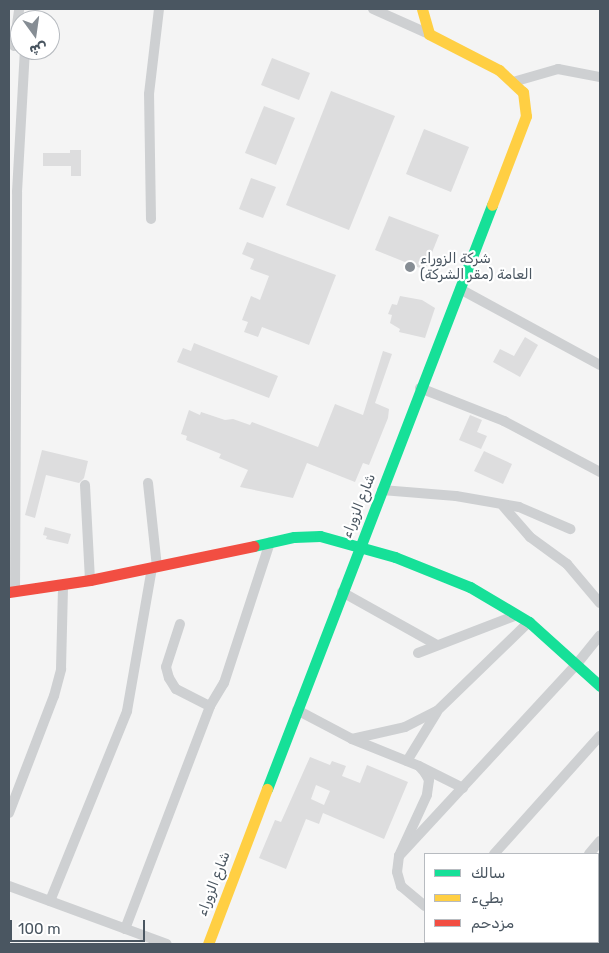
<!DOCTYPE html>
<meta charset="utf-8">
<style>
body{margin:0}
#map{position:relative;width:609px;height:953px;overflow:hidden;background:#f4f4f4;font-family:Rubik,Cairo,sans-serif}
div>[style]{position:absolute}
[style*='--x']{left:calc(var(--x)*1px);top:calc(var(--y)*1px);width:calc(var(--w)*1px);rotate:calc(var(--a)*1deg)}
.building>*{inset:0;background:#ddddde}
.street>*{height:10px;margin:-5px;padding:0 5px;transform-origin:5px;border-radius:5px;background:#ced0d2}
.fast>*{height:11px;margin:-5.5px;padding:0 5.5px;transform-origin:5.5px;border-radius:5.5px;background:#16e098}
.slow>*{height:11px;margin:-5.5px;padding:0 5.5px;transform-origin:5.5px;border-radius:5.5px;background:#ffcf43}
.jam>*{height:11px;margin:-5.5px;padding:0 5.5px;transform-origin:5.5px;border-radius:5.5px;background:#f24e42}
.dots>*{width:14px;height:14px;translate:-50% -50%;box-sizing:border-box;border:2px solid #fff;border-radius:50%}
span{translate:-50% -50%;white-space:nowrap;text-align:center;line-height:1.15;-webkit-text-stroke:4.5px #fff;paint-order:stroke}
.poi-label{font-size:14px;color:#4a5661}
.left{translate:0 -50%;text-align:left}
.street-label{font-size:14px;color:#4a5661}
.frame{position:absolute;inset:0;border:10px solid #4a5661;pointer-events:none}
.legend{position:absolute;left:424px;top:853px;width:175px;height:90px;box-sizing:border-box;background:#fff;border:1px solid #b7bbc0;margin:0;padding:6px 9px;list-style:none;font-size:15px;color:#4a5661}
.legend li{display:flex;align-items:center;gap:10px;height:25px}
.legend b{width:25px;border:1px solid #b7bbc0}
.north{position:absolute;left:10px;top:10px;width:50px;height:50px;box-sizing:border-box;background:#fff;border:1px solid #b7bbc0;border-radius:50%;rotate:166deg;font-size:14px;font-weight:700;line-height:20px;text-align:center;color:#4a5661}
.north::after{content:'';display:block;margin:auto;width:18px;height:22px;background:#868d94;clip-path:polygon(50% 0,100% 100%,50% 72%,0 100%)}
.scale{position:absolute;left:10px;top:920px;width:135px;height:22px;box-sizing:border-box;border:2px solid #4a5661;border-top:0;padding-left:6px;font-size:15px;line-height:18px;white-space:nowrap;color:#4a5661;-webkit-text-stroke:4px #fff;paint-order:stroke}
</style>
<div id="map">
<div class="building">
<div style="clip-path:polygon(272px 58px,310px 73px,299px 100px,261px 85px)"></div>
<div style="clip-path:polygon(331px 91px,395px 116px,349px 230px,286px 205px)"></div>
<div style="clip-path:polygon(264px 106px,295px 118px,276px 165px,245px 153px)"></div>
<div style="clip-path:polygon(424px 129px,469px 147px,451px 192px,406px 174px)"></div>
<div style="clip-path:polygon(70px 150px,81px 150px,81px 176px,71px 176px,71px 166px,43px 166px,43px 153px,70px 153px)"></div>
<div style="clip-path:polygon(251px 178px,276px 187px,263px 218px,239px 209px)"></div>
<div style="clip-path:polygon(389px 216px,439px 235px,425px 270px,375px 250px)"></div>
<div style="clip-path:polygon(247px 242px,336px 275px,309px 345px,262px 327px,258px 337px,244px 332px,248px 322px,242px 320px,251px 296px,260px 300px,269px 276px,250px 269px,254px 259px,242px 254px)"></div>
<div style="clip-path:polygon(400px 296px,422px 300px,435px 308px,425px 338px,399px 332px,400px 329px,390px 323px,392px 315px,388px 314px,392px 304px,397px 305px)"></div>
<div style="clip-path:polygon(525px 337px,538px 345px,520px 377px,493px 362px,500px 349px,514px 356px)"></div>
<div style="clip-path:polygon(194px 343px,278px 376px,269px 398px,177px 362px,183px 348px,191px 351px)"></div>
<div style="clip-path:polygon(383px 351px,392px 354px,375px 403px,389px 409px,388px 418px,369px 465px,363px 463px,355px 482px,307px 463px,293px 498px,240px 487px,248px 470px,219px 458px,221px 454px,186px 440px,187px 436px,181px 434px,189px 410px,200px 415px,201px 412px,225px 420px,233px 419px,250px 425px,252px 422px,318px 447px,335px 404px,363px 415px)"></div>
<div style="clip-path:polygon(470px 415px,482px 420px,477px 432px,487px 436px,481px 449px,459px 440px)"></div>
<div style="clip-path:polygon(42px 450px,88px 461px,84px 478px,79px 483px,46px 475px,35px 518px,25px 515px)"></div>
<div style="clip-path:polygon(484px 451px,512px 464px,503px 484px,474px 471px)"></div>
<div style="clip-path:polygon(45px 527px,71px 534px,68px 544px,46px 539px,47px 536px,43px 535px)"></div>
<div style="clip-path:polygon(evenodd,310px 757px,330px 765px,332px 761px,346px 766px,342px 776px,360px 783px,367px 765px,408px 782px,384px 839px,323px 813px,319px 824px,306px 819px,286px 869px,259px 858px,275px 820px,281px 822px,310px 757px,316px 785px,330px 791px,324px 805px,311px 799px,316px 785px)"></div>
</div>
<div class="street">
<div style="--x:373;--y:9;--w:61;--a:24.1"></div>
<div style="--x:14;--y:46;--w:37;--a:-82"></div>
<div style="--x:513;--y:82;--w:47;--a:-16.1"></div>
<div style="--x:558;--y:69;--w:43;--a:10.8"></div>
<div style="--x:151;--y:219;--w:125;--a:-90.9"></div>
<div style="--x:149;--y:94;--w:86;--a:-83.3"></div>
<div style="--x:460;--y:289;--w:159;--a:28.5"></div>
<div style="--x:420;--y:388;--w:90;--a:21.4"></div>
<div style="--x:504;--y:421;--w:109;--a:28"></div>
<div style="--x:148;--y:483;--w:84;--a:83.9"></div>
<div style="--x:85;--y:485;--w:95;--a:87"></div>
<div style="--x:382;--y:490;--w:74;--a:4.6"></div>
<div style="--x:456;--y:496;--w:64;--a:9.9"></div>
<div style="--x:519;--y:507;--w:56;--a:23.3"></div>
<div style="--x:503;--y:506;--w:41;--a:48.9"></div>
<div style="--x:530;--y:537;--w:46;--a:36.1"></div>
<div style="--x:567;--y:564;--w:51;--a:49.8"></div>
<div style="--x:15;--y:591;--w:399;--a:-89.7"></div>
<div style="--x:17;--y:192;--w:142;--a:-86.8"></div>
<div style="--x:342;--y:592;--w:107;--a:29.2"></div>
<div style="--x:180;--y:624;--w:45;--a:108"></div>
<div style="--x:166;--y:667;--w:11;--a:75"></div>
<div style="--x:169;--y:678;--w:13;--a:58"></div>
<div style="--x:176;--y:689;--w:38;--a:27"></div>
<div style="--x:418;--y:653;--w:106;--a:-21"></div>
<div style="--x:297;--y:710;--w:62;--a:27.8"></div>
<div style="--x:352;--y:739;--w:72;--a:21.9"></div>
<div style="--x:419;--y:766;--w:9;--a:49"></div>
<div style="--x:425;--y:773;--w:8;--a:60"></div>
<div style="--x:429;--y:780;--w:15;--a:98"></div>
<div style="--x:427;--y:795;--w:67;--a:114.7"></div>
<div style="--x:399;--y:856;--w:16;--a:97"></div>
<div style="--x:397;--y:872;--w:15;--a:74"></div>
<div style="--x:401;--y:886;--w:31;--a:40"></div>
<div style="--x:352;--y:739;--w:54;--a:-12.8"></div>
<div style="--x:405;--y:727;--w:36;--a:-27"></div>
<div style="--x:437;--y:711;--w:128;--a:-44.1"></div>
<div style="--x:407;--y:761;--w:57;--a:-58.5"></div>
<div style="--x:421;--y:767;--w:47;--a:26.6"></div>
<div style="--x:9;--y:813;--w:125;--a:-69"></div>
<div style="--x:54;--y:696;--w:28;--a:-75"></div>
<div style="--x:61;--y:669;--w:84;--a:-88.6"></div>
<div style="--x:494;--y:854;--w:159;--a:-48.1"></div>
<div style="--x:589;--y:854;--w:17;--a:-50"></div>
<div style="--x:399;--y:856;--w:260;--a:-47.2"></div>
<div style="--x:576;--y:665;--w:38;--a:-51"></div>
<div style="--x:9;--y:886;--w:168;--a:20.2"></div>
<div style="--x:50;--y:901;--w:205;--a:-67.9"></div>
<div style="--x:127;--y:711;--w:145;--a:-80.1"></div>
<div style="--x:125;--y:929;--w:239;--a:-69.1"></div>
<div style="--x:210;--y:706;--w:27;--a:-59"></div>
<div style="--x:224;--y:683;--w:148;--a:-71.9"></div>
<div style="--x:477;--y:942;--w:4;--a:34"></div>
<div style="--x:507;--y:944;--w:3;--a:-45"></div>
</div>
<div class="fast">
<div style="--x:254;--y:546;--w:41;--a:-12.7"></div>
<div style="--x:294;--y:537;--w:26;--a:-2"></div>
<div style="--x:320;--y:536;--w:78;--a:15.6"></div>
<div style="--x:395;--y:557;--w:81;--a:21.8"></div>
<div style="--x:470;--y:587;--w:69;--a:30.7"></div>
<div style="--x:529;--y:622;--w:96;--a:42"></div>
<div style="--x:267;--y:789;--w:626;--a:-68.93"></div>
</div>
<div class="slow">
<div style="--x:422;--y:9;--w:26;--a:74"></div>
<div style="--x:429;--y:34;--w:79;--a:27.2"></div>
<div style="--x:499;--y:70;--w:33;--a:43"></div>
<div style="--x:523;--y:92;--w:24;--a:83"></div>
<div style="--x:526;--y:116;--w:95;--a:110.9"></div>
<div style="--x:208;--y:944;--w:166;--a:-69.2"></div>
</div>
<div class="jam">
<div style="--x:9;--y:592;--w:82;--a:-8.4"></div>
<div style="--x:90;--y:580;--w:167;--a:-11.7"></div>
</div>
<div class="dots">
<div style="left:410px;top:267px;background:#868d94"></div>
</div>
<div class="poi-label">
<span class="left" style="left:420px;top:267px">شركة الزوراء<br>العامة (مقر الشركة)</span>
</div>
<div class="street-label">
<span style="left:359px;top:506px;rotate:-68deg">شارع الزوراء</span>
<span style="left:214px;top:884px;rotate:-69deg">شارع الزوراء</span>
</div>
<div class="frame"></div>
<ul class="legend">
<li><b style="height:6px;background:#16e098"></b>سالك</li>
<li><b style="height:6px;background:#ffcf43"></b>بطيء</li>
<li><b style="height:6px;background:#f24e42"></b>مزدحم</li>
</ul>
<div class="north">ش</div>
<div class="scale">100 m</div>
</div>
